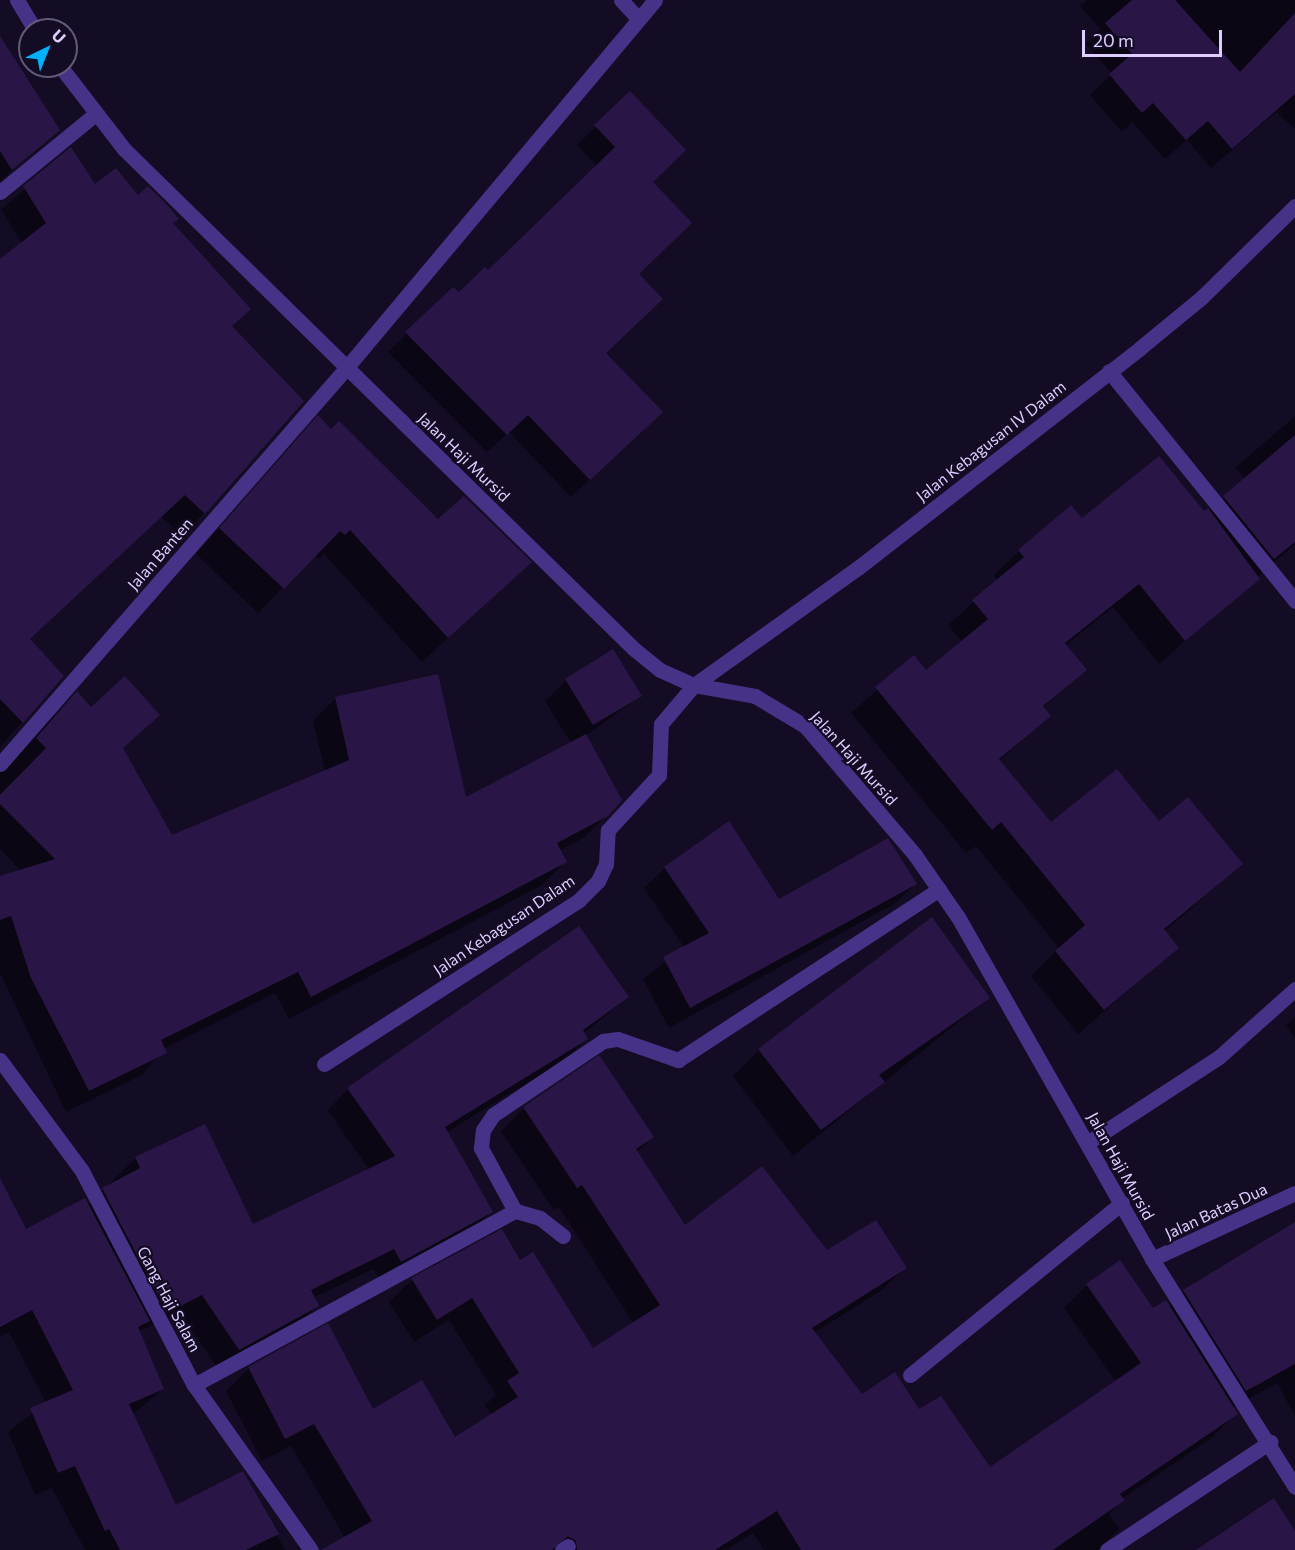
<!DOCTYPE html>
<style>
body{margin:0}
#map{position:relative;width:1295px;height:1550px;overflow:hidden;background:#140c24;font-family:Commissioner,sans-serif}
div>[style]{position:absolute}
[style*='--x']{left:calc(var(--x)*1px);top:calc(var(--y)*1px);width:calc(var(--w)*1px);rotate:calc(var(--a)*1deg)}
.shadow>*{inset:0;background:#0007}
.building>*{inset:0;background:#291646}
.minor>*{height:15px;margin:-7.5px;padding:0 7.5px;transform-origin:7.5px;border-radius:7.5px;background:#463287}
span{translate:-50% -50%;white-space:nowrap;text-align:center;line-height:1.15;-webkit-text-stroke:4.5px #140c24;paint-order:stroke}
.street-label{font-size:16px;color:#ddceff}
.north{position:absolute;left:18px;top:18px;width:60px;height:60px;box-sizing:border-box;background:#140c24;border:2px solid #645a7c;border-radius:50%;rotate:43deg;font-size:16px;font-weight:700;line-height:24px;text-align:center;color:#ddceff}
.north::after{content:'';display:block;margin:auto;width:21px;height:27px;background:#00b0f9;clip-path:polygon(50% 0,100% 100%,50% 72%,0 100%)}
.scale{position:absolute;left:1082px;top:30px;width:140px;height:27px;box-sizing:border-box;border:3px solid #ddceff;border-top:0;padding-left:8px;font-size:18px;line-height:21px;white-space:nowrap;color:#ddceff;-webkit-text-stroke:4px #140c24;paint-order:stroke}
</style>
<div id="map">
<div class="shadow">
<div style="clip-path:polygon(1087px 0,1295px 0,1295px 129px,1276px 112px,1211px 168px,1187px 140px,1165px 159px,1132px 122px,1122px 132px,1090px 95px,1112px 74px,1086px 44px,1101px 29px,1080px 6px)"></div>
<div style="clip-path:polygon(0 54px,58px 130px,0 181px)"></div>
<div style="clip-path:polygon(630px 93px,651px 182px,637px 274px,605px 353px,642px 430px,571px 497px,509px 432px,487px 452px,388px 352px,453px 289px,458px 295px,488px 272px,597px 166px,577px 145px)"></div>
<div style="clip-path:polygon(70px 149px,95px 186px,137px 197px,171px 224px,231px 327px,204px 513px,182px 536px,161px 516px,29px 640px,62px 676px,0 747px,0 260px,22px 243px,1px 210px)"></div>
<div style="clip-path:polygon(1295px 416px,1295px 544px,1159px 664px,1113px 607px,1065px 646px,1084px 669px,1043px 708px,1049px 716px,999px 761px,1051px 824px,1158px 823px,1241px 864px,1164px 932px,1177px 948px,1078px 1034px,1031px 976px,1059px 948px,976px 846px,966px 853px,851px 713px,914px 657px,926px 672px,962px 642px,948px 625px,998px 580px,994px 575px,1019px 551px,1071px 507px,1082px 520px,1208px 512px,1245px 479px,1235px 468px)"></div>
<div style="clip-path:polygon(318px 417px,438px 522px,530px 562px,422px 662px,324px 554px,319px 559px,314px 555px,258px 613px,196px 554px)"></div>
<div style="clip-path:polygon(566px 680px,640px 696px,586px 736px,607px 815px,583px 838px,559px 851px,565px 862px,542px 885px,289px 1019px,275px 993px,163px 1049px,142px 1075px,66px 1112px,0 973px,0 877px,21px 871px,0 849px,0 772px,77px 693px,122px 749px,171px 837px,325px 772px,313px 721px,336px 698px,465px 799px,571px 743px,545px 701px)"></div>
<div style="clip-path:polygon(665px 868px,778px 901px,915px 884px,894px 904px,669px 1028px,643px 979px,684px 947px,644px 888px)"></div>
<div style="clip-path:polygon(628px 997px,583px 1034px,586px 1039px,566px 1059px,447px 1132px,491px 1212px,470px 1232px,380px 1281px,373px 1269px,313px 1298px,317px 1306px,297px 1326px,218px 1369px,181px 1314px,138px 1331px,163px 1389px,132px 1415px,176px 1507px,242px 1473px,285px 1550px,85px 1550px,52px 1488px,35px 1495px,8px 1432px,46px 1403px,9px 1332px,0 1337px,0 1181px,25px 1232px,87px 1205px,136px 1158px,252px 1226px,369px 1170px,328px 1110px,348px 1089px)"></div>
<div style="clip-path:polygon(988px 998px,793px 1156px,733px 1076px,759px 1050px)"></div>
<div style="clip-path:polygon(1295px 1017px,1295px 1038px,1286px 1026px)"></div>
<div style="clip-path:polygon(524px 1108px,652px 1137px,637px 1152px,685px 1227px,905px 1267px,882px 1290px,814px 1333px,862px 1396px,918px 1411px,989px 1469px,1116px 1382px,1064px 1308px,1087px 1285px,1153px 1310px,1169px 1307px,1184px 1291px,1295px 1224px,1295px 1416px,1277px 1383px,1232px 1408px,1236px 1413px,1213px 1437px,1122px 1499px,1109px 1514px,1119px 1529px,1098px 1550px,764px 1550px,753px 1533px,726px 1550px,324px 1550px,345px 1538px,291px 1446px,262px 1461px,226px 1391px,249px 1368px,455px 1439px,492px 1416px,485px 1405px,496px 1395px,449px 1320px,414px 1342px,389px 1302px,412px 1280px,519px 1262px,592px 1350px,633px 1323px,559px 1207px,554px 1210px,501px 1131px)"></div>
</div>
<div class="building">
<div style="clip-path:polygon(1132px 0,1175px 0,1240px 72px,1295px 13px,1295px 94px,1232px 149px,1208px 121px,1186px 140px,1153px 103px,1142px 113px,1109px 74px,1132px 54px,1105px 23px)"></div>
<div style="clip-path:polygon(0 36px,60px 130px,12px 170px,0 151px)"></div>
<div style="clip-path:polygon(630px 91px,686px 150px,653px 182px,692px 223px,639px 274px,663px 299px,606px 353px,663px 412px,590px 480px,528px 415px,507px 435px,405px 332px,453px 287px,459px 292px,485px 267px,488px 270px,615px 147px,594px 125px)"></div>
<div style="clip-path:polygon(71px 147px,95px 184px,116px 168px,138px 195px,148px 186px,168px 206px,179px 219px,173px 223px,251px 309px,232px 326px,304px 401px,205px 514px,185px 495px,30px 639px,64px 676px,23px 723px,0 699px,0 259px,46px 223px,23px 186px)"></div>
<div style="clip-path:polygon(318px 415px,331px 429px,339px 421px,438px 519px,464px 496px,532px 562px,448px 638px,350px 530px,345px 535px,340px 531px,284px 589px,219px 528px)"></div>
<div style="clip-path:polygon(1295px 435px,1295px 542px,1274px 559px,1223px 496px)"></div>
<div style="clip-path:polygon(1159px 456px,1204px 511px,1208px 508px,1260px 579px,1185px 641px,1139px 584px,1065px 643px,1087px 670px,1043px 706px,1051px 716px,999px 759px,1051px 822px,1117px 769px,1159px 821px,1188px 797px,1243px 864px,1164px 929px,1179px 948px,1104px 1010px,1055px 951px,1085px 925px,1001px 822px,992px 830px,875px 687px,914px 655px,926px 670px,988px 619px,972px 600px,1024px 557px,1018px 550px,1071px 505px,1082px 518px)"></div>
<div style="clip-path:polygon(613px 649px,642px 696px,593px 725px,565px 679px)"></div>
<div style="clip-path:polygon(438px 674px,466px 797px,586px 734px,622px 800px,608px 816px,557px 843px,567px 862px,311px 997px,298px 972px,161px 1040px,167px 1053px,89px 1091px,31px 978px,11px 916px,0 920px,0 876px,55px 859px,0 804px,0 795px,46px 748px,36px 738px,77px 691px,91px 707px,125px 676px,160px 715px,123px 748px,172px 835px,349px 760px,335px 697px)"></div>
<div style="clip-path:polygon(729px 821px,779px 899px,888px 838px,917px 884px,690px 1008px,663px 957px,709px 933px,664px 867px)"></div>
<div style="clip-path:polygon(932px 917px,990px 998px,879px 1075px,885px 1082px,821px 1130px,758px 1049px)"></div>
<div style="clip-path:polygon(579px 926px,629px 997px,583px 1030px,588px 1039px,445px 1127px,493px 1212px,401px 1262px,394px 1249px,311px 1290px,319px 1306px,239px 1350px,202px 1295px,167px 1313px,102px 1188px,140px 1168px,135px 1157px,205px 1124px,253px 1224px,395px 1156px,347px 1088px)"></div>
<div style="clip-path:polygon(599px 1055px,654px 1137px,636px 1149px,685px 1225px,762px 1166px,827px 1250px,876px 1220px,907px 1268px,812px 1328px,862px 1394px,895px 1372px,919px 1409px,941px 1396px,990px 1467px,1141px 1363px,1086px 1284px,1120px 1260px,1153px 1308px,1166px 1300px,1238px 1414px,1120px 1494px,1125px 1500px,1053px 1550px,801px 1550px,777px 1511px,715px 1550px,577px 1550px,576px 1541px,568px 1536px,552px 1550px,321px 1550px,372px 1521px,314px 1424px,285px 1439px,248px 1367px,328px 1323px,373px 1409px,422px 1380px,455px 1437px,518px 1397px,507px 1381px,519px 1373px,472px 1298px,437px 1320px,411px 1278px,502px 1229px,520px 1260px,533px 1252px,593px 1348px,660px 1305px,582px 1185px,577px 1188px,523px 1107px)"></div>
<div style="clip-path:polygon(0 1178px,26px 1229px,85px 1198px,150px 1321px,138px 1327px,164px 1389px,129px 1404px,176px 1505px,243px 1471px,279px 1534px,246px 1550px,120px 1550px,109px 1529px,105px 1531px,75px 1466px,58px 1473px,30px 1408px,73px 1390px,32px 1310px,0 1327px)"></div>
<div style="clip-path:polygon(1295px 1222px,1295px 1364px,1246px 1391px,1183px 1290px)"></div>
<div style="clip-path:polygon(1274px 1498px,1295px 1531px,1295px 1550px,1196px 1550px)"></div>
</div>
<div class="minor">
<div style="--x:17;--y:0;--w:35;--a:59"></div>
<div style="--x:621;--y:0;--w:26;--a:47"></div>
<div style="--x:60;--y:66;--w:105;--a:52.4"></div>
<div style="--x:124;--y:149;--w:714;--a:44.43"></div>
<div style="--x:634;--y:649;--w:33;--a:39"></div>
<div style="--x:660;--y:670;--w:37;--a:24"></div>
<div style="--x:694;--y:685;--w:62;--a:10.2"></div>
<div style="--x:755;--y:696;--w:58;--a:31"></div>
<div style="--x:805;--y:726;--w:170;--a:49.5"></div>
<div style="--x:915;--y:855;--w:75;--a:55.3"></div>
<div style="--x:958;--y:917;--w:393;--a:60.4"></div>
<div style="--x:1152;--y:1259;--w:269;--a:57.9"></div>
<div style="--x:0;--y:192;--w:122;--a:-39.3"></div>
<div style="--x:1109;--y:371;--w:296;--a:51"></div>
<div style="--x:0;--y:764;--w:527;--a:-48.84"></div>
<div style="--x:347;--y:367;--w:479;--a:-50"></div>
<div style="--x:0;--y:1060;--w:138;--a:53.5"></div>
<div style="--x:82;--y:1171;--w:242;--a:62.4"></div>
<div style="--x:194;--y:1385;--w:202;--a:54.7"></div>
<div style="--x:324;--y:1064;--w:303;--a:-32.7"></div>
<div style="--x:579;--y:900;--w:27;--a:-45"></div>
<div style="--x:598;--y:881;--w:19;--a:-65"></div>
<div style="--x:606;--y:864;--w:34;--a:-87"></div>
<div style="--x:608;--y:830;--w:75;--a:-47.2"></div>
<div style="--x:659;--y:775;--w:51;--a:-87.8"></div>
<div style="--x:661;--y:724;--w:51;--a:-49.8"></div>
<div style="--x:694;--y:685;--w:203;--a:-35.6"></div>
<div style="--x:859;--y:567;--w:356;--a:-37.9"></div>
<div style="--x:1140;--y:348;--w:80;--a:-39.4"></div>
<div style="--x:1202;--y:297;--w:130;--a:-44.4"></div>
<div style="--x:1087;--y:1143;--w:158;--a:-33.1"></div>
<div style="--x:1219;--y:1057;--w:102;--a:-41.8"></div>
<div style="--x:563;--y:1236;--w:29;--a:-142"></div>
<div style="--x:540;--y:1218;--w:26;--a:-164"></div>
<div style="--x:515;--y:1211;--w:72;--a:-118.4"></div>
<div style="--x:481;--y:1148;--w:18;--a:-84"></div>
<div style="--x:483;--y:1130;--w:18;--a:-56"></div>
<div style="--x:493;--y:1115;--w:133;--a:-33.9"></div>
<div style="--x:603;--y:1041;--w:15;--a:-8"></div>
<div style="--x:618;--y:1039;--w:64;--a:19.3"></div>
<div style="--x:678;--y:1060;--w:312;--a:-33.2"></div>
<div style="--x:1152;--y:1259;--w:157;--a:-24.8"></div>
<div style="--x:910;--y:1375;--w:273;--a:-39.1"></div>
<div style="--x:194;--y:1385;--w:365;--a:-28.5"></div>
<div style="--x:562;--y:1550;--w:7;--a:-34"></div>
<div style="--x:1107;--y:1550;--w:196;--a:-33.5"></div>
</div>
<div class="street-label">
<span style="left:991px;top:441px;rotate:-38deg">Jalan Kebagusan IV Dalam</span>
<span style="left:464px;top:457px;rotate:44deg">Jalan Haji Mursid</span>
<span style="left:160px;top:554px;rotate:-49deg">Jalan Banten</span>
<span style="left:854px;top:758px;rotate:48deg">Jalan Haji Mursid</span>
<span style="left:504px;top:925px;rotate:-34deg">Jalan Kebagusan Dalam</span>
<span style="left:1121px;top:1166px;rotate:61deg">Jalan Haji Mursid</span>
<span style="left:1216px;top:1211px;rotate:-25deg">Jalan Batas Dua</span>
<span style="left:169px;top:1299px;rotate:62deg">Gang Haji Salam</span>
</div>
<div class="north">U</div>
<div class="scale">20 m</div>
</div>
